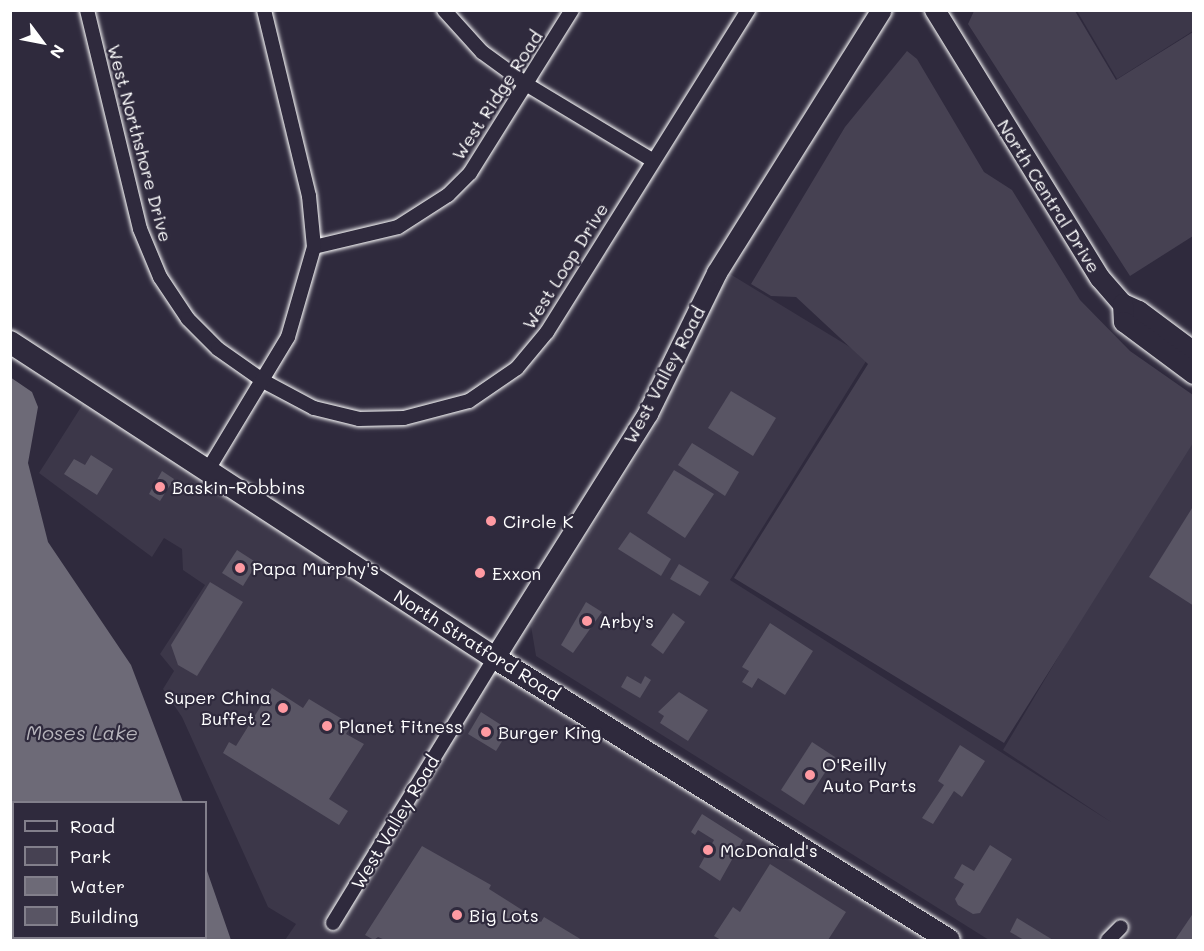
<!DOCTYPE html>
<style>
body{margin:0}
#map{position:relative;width:1204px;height:951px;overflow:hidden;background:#2f2a3d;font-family:Mali,sans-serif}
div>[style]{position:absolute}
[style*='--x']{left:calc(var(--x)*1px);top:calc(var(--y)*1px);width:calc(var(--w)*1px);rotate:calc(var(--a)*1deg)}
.built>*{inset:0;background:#3c3749}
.green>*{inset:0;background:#464152}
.water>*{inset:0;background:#6d6a77}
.building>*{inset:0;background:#595564}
.roads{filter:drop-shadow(0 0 2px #fff) drop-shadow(0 0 2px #fff)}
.minor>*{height:14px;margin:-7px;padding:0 7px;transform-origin:7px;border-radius:7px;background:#2f2a3d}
.secondary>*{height:20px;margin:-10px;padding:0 10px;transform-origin:10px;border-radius:10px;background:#2f2a3d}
.primary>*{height:22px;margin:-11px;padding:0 11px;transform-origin:11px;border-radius:11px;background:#2f2a3d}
.dots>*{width:16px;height:16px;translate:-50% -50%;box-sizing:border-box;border:3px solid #2f2a3d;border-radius:50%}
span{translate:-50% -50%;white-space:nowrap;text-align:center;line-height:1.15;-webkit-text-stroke:4.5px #2f2a3d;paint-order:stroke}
.street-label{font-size:18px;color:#fff}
.poi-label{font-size:18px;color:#fff}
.left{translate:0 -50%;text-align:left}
.right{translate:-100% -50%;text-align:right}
.water-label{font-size:20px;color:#b6b4bb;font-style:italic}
.frame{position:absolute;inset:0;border:12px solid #fff;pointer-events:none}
.legend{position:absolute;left:12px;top:801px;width:195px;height:138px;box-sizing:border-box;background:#2f2a3d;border:2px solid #827f8b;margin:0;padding:8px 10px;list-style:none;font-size:18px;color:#fff}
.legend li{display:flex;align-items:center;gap:12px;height:30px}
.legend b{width:30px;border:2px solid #827f8b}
.north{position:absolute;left:12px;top:12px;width:60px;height:60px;-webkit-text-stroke:4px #2f2a3d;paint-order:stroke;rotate:122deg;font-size:16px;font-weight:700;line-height:24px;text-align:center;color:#fff}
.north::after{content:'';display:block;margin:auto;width:21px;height:27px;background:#fff;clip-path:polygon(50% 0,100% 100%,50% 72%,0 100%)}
</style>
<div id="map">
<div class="built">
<div style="clip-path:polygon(1077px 11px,1193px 11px,1193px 31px,1117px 79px)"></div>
<div style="clip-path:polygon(730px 274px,868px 358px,730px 580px,1111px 822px,1003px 750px,1193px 430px,1193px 940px,989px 940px,536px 656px,531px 626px,656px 426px,702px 322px)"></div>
<div style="clip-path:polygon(90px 393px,949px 940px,285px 940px,296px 924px,268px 907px,182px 717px,163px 689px,174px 671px,160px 654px,205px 585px,183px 570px,182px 549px,164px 538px,152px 557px,39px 473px)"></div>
</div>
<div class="green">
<div style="clip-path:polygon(974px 11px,1075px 11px,1116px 80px,1193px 32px,1193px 236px,1130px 276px,968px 24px)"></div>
<div style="clip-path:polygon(907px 51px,917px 59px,984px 172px,1012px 190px,1080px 300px,1130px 351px,1193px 395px,1193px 443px,1004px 743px,734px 578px,868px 364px,796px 297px,771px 296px,751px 284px,845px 127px)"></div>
</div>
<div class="water">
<div style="clip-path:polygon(10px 377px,32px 392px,38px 407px,28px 463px,48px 542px,131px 665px,183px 802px,14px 802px,14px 938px,206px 938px,206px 868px,231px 940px,11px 940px)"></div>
</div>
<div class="building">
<div style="clip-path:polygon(731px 391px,776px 418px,753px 456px,708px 428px)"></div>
<div style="clip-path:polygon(692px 443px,739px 472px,725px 496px,678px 465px)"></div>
<div style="clip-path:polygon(91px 455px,113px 469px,97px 495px,64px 474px,74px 459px,85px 465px)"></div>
<div style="clip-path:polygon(674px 470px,714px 494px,685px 538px,647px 513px)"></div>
<div style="clip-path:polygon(162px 471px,174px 479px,160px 501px,149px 494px)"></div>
<div style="clip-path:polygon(1194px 505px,1194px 606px,1149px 577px)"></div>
<div style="clip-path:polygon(630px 532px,671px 559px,661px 576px,618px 549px)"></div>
<div style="clip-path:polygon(237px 550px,257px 563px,243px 586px,222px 573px)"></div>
<div style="clip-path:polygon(679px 564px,709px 582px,700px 596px,670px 579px)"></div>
<div style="clip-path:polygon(210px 582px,243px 602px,197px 676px,178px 665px,171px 645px)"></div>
<div style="clip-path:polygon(586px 602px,602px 612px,573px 653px,561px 645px)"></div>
<div style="clip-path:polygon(673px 613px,685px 622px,663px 654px,651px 645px)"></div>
<div style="clip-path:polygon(770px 623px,813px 651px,785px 695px,758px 678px,752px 688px,742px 682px,749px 671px,742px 667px)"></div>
<div style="clip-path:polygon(627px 676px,641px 684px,645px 676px,651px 680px,640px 698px,621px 687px)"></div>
<div style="clip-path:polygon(272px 688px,303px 708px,309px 699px,352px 725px,346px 734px,364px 744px,329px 799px,348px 811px,339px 825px,223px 753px,229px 742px,236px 746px)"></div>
<div style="clip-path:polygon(679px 692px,708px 710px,688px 741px,660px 723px,664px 716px,658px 712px)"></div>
<div style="clip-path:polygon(481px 712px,509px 730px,496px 751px,468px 734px)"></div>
<div style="clip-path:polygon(812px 742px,835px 757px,804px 805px,781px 790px)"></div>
<div style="clip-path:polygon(960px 745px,985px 761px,962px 797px,954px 791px,933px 824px,922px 818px,944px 785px,938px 781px)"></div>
<div style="clip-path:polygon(702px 814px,743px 840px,720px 881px,699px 867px,714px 840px,698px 830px,695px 835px,691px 832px)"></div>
<div style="clip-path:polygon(990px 845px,1012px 859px,980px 913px,973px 914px,958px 905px,955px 899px,964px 884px,954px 878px,962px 864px,974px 871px)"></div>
<div style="clip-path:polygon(422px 846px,491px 885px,489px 889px,541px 922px,544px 917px,582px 940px,385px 940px,378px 937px,374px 940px,365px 935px)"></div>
<div style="clip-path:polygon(770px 864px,846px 912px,828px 940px,721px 940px,714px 936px,733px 907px,740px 912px)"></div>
<div style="clip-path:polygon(1194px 912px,1194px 940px,1175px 940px)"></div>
<div style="clip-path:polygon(1017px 918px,1053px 940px,1024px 940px,1010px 932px)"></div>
</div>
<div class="roads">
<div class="minor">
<div style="--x:87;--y:10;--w:225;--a:76.4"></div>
<div style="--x:140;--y:229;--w:52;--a:67.4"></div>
<div style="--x:160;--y:277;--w:50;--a:56.3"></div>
<div style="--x:188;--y:319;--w:42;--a:45"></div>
<div style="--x:218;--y:349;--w:57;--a:35.1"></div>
<div style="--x:265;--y:382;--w:55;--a:28"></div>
<div style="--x:314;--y:408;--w:46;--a:13.7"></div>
<div style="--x:359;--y:419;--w:45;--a:-1.3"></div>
<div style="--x:404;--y:418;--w:67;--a:-14.7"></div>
<div style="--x:469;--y:401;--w:58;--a:-34.5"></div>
<div style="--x:517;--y:368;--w:47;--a:-50.2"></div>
<div style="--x:547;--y:332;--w:380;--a:-58"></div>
<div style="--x:444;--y:10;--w:57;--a:47.9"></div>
<div style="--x:482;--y:52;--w:54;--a:36"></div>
<div style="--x:526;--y:84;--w:147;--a:31.1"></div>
<div style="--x:314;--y:247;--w:86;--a:-13.4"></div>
<div style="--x:398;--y:227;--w:59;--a:-32.6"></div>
<div style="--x:448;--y:195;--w:31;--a:-45"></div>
<div style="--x:470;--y:173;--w:192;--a:-58"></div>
<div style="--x:206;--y:473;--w:159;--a:-58.9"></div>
<div style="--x:288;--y:337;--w:94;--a:-73.9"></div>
<div style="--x:314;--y:247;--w:51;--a:-95.6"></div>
<div style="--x:309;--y:196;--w:191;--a:-103.6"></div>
<div style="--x:333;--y:923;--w:311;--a:-58.6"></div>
<div style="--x:1108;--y:940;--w:18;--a:-45"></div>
</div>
<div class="secondary">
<div style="--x:935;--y:10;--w:315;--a:58.4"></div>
<div style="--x:1100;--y:278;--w:35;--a:49"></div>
<div style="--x:1123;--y:304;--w:17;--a:24"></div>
<div style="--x:1139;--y:311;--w:69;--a:36.7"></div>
<div style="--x:1123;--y:304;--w:18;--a:87"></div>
<div style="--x:1124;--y:322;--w:87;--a:36.6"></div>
<div style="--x:495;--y:658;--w:288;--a:-57.9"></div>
<div style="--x:648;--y:414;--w:157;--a:-63.9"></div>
<div style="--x:717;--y:273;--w:310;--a:-57.9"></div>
</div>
<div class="primary">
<div style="--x:10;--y:342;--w:579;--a:33.09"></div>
<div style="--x:495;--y:658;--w:534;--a:31.85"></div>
</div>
</div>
<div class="dots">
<div style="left:160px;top:487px;background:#ff9aa2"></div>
<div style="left:491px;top:521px;background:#ff9aa2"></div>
<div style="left:240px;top:568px;background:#ff9aa2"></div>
<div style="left:480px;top:573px;background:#ff9aa2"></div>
<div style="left:587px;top:621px;background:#ff9aa2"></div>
<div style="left:283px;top:708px;background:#ff9aa2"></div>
<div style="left:327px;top:726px;background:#ff9aa2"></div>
<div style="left:486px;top:732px;background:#ff9aa2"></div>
<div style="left:810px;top:775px;background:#ff9aa2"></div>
<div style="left:708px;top:850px;background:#ff9aa2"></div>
<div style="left:457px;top:915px;background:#ff9aa2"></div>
</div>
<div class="street-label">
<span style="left:497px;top:95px;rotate:-57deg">West Ridge Road</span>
<span style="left:140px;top:143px;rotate:75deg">West Northshore Drive</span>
<span style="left:1049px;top:196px;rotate:58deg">North Central Drive</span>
<span style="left:565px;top:266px;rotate:-58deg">West Loop Drive</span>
<span style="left:664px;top:375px;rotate:-62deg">West Valley Road</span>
<span style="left:477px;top:645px;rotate:32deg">North Stratford Road</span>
<span style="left:395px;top:822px;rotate:-59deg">West Valley Road</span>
</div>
<div class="poi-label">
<span class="left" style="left:172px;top:487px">Baskin-Robbins</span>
<span class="left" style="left:503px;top:521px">Circle K</span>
<span class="left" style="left:252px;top:568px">Papa Murphy's</span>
<span class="left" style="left:492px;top:573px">Exxon</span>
<span class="left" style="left:599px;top:621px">Arby's</span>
<span class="right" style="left:271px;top:708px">Super China<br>Buffet 2</span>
<span class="left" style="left:339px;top:726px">Planet Fitness</span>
<span class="left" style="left:498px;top:732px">Burger King</span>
<span class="left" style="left:822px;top:775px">O'Reilly<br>Auto Parts</span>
<span class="left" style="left:720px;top:850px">McDonald's</span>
<span class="left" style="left:469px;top:915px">Big Lots</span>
</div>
<div class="water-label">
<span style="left:82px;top:732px">Moses Lake</span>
</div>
<div class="frame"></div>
<ul class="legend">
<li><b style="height:8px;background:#2f2a3d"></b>Road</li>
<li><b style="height:16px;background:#464152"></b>Park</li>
<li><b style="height:16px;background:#6d6a77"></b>Water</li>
<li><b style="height:16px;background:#595564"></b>Building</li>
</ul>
<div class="north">N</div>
</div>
